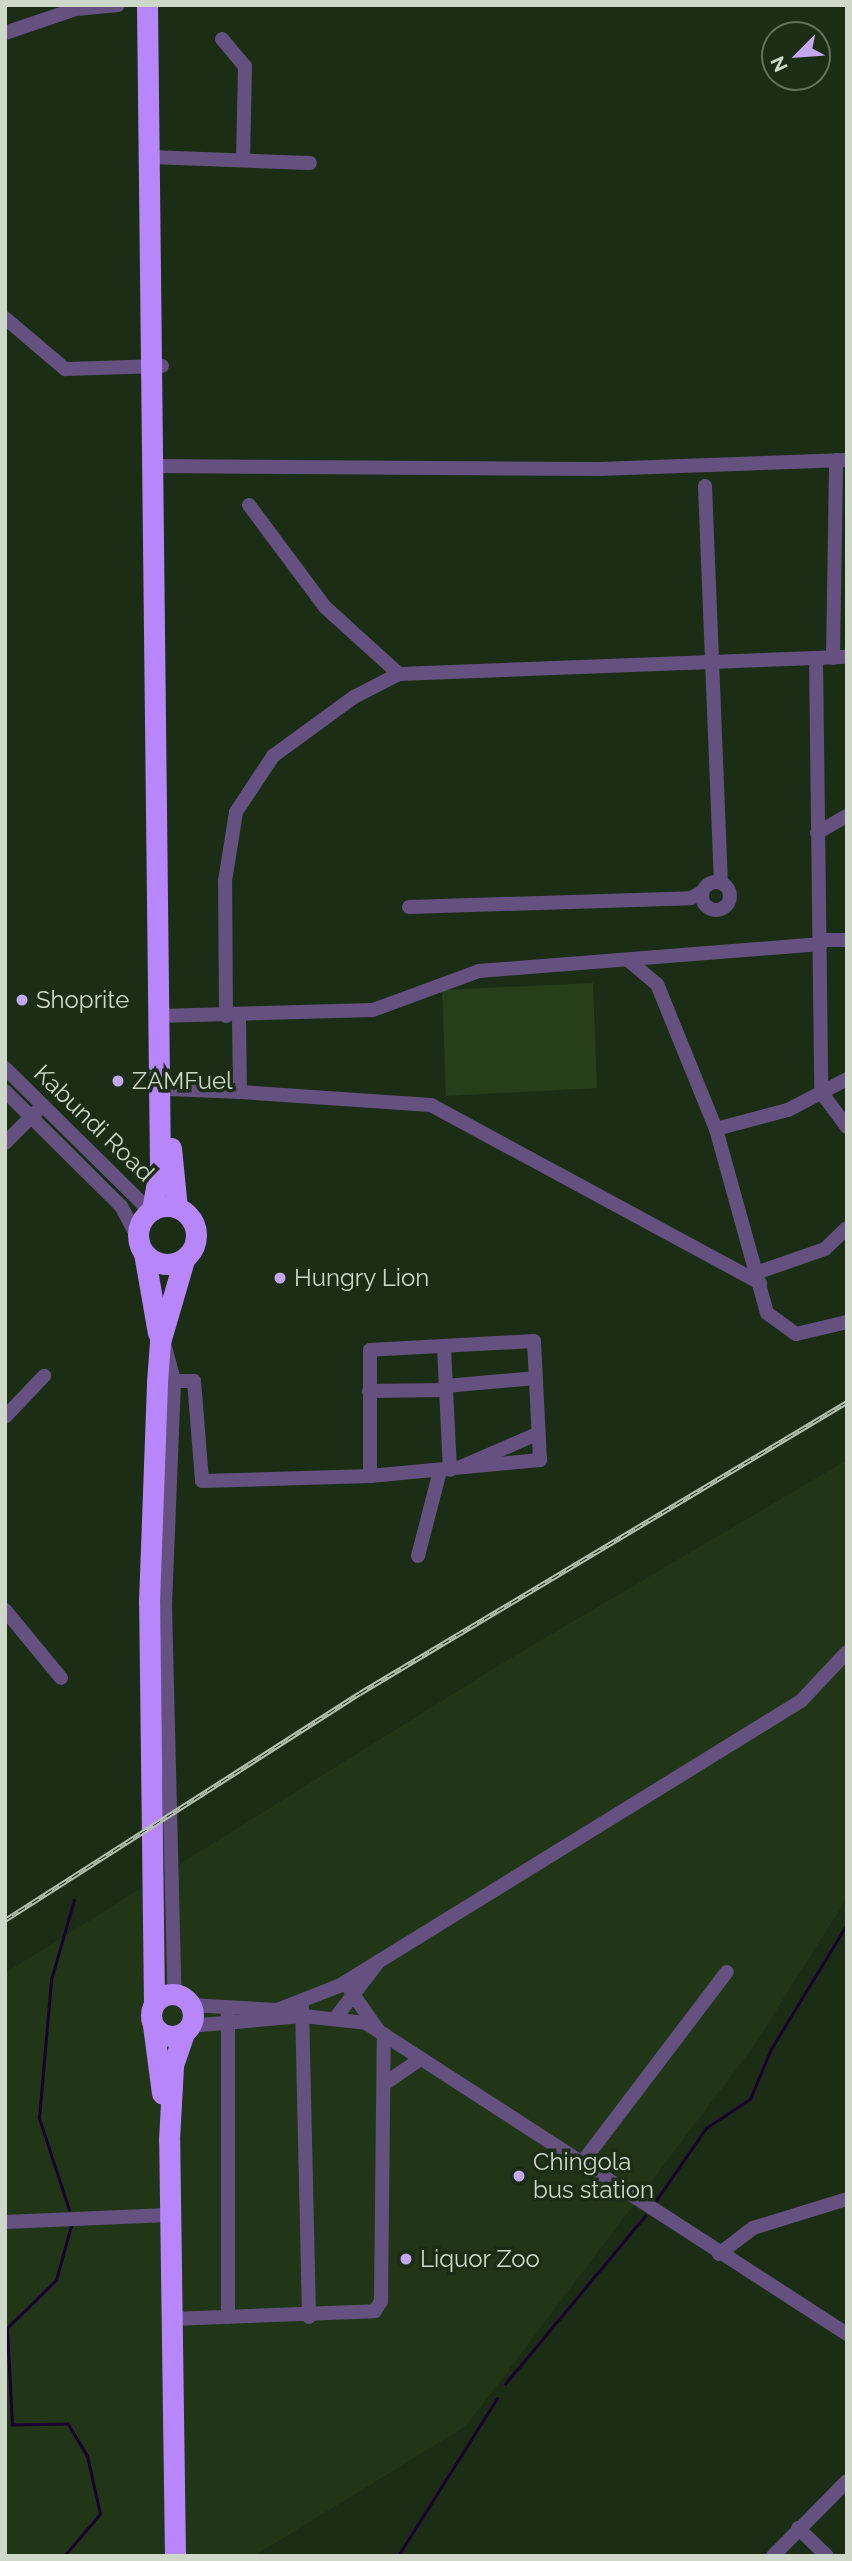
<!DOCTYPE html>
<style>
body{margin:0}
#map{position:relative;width:852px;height:2561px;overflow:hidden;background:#1c2d15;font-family:Raleway,sans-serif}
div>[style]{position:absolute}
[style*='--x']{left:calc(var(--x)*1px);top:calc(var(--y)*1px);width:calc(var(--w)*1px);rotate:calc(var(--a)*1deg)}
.built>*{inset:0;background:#213617}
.green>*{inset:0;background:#263e1a}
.stream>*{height:2.5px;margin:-1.25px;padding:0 1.25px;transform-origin:1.25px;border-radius:1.25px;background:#18012e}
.minor>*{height:14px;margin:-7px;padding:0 7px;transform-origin:7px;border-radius:7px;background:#645180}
.minor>.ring{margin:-7px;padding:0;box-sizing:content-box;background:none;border:14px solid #645180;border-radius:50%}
.highway>*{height:21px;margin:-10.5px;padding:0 10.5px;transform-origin:10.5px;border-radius:10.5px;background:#b886fb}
.highway>.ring{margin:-10.5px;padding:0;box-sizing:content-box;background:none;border:21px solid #b886fb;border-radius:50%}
.rail>*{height:5px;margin-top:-2.5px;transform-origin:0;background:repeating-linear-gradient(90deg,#1c2d15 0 8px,#b5c1b0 0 16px);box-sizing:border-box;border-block:2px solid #b5c1b0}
.dots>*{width:19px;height:19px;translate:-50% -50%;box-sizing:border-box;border:4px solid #1c2d15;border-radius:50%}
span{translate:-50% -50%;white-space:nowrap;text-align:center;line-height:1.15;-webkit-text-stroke:7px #1c2d15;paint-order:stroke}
.poi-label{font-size:24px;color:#cdd8c9}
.left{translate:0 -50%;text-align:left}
.street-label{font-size:24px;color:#cdd8c9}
.frame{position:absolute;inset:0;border:7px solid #cdd8c9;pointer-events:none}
.north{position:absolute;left:761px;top:21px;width:70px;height:70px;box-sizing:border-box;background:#1c2d15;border:2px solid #63715d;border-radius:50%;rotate:245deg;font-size:19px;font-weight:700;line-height:28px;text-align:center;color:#cdd8c9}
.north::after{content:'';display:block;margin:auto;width:24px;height:32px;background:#c4a7f1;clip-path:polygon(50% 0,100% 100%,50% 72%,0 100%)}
</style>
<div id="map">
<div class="built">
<div style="clip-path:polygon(847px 1460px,847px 1898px,753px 2047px,466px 2426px,254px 2556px,5px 2556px,5px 1973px,501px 1664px)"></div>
</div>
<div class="green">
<div style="clip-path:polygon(593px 983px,597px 1088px,446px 1096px,442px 990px)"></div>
</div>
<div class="stream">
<div style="--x:655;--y:2202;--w:90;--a:-55.4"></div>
<div style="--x:706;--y:2128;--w:53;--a:-33.4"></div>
<div style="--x:750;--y:2099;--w:54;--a:-67.2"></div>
<div style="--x:771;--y:2049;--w:146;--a:-58.7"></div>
<div style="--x:69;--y:2210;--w:97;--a:-108.1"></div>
<div style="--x:39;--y:2118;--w:139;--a:-85"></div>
<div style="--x:51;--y:1980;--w:83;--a:-74"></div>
<div style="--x:505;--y:2384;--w:219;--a:-50.2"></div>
<div style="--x:64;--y:2556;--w:55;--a:-49.4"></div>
<div style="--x:100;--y:2514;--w:59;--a:-102.6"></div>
<div style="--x:87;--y:2456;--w:37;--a:-121"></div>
<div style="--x:68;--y:2424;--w:56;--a:179"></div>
<div style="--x:12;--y:2425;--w:97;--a:-93"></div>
<div style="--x:7;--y:2328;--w:69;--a:-44.4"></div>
<div style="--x:56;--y:2280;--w:56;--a:-74.5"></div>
<div style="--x:398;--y:2556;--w:186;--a:-57.9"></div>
</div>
<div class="minor">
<div style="--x:5;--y:33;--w:75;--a:-18.7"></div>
<div style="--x:76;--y:9;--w:42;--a:-5.4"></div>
<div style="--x:222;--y:39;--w:35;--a:50"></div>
<div style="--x:245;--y:66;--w:94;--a:91.2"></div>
<div style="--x:151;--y:157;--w:159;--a:2.2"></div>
<div style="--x:5;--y:318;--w:79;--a:40.4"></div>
<div style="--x:65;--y:369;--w:97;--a:-1.8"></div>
<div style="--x:152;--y:466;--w:447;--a:0.4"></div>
<div style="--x:599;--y:469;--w:248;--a:-2.1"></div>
<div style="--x:705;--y:486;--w:397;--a:87.7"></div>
<div style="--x:249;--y:505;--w:127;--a:53.3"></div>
<div style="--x:325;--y:607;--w:100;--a:42.2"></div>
<div style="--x:816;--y:658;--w:434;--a:89.3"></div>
<div style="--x:821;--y:1092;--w:44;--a:53.4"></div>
<div style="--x:833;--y:658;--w:198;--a:-89.1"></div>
<div style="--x:817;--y:833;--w:34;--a:-30"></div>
<div class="ring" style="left:702px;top:882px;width:14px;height:14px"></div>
<div style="--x:409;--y:907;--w:282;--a:-1.8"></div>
<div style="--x:691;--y:898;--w:13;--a:-29"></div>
<div style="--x:821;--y:940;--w:26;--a:0"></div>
<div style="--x:628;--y:960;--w:38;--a:40"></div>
<div style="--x:657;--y:984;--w:157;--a:67.9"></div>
<div style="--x:716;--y:1129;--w:191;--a:74.5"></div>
<div style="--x:767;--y:1313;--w:36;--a:36"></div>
<div style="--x:796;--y:1334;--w:52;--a:-13.2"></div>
<div style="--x:239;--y:1015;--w:77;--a:89.3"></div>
<div style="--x:240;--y:1092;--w:191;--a:3.9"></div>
<div style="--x:431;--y:1105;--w:374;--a:28.4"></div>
<div style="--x:159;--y:1016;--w:214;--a:-1.6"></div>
<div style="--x:373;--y:1010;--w:113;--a:-20.2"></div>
<div style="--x:479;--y:971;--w:343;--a:-4.5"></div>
<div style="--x:226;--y:1016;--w:135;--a:-90.4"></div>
<div style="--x:225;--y:881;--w:70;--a:-80.9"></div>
<div style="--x:236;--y:812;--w:67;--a:-56.5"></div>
<div style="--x:273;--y:756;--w:100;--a:-36.1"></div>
<div style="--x:354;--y:697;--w:51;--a:-27.1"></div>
<div style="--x:399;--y:674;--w:448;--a:-2.2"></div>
<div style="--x:5;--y:1068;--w:204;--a:44.6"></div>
<div style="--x:170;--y:1089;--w:70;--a:2.5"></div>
<div style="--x:5;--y:1091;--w:163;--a:44.8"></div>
<div style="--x:121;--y:1206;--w:36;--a:62"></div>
<div style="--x:716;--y:1129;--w:74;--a:-14.8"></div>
<div style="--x:788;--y:1110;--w:67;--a:-27.7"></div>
<div style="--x:5;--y:1143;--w:45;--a:-45"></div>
<div style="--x:750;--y:1275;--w:79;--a:-19.1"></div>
<div style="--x:825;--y:1249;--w:30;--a:-44"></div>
<div style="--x:164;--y:1343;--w:39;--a:75"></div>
<div style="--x:174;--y:1381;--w:224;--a:92.3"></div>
<div style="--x:165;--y:1605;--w:380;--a:88.6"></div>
<div style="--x:444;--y:1348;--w:122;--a:87.2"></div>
<div style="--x:159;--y:1364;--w:20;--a:60"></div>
<div style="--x:169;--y:1381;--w:25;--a:0"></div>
<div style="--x:194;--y:1381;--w:100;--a:85.4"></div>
<div style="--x:202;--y:1481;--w:168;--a:-1.7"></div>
<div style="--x:370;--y:1476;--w:171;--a:-5.4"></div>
<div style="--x:540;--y:1460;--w:119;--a:-92.9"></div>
<div style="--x:534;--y:1341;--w:164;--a:176.9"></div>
<div style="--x:370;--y:1350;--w:126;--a:90"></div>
<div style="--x:445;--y:1386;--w:91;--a:-5"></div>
<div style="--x:369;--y:1391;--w:76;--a:-0.8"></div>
<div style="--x:5;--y:1417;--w:57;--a:-46.4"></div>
<div style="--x:461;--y:1467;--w:83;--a:-23.5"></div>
<div style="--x:418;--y:1556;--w:88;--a:-75.5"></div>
<div style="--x:5;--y:1610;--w:88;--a:50.5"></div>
<div style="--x:350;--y:1990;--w:49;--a:55"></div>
<div style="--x:190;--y:2005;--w:87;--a:3.3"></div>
<div style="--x:277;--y:2010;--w:66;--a:-21.2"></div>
<div style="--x:339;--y:1986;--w:543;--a:-31.67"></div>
<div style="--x:801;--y:1701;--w:67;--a:-46.8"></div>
<div style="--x:302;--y:2007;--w:310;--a:88.7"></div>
<div style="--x:228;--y:2014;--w:303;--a:90"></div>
<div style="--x:337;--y:2016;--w:69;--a:-52.6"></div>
<div style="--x:190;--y:2026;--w:113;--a:-5.1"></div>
<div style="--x:303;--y:2016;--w:63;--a:6.3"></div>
<div style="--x:366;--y:2023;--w:573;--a:32.89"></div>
<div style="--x:384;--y:2084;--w:42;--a:-34.4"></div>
<div style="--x:581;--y:2164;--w:241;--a:-52.8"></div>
<div style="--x:5;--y:2222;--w:163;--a:-2.5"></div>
<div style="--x:719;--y:2254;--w:43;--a:-37.4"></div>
<div style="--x:753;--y:2228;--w:98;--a:-17.1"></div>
<div style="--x:171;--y:2319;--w:204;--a:-2.2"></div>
<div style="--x:375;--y:2311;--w:12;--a:-59"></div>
<div style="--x:381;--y:2301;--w:267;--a:-89.4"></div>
<div style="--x:798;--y:2528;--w:40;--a:44"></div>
<div style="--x:773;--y:2556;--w:105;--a:-45.4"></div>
</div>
<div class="highway">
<div style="--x:147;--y:5;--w:1160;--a:89.36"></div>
<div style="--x:160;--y:1165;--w:46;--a:100.1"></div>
<div style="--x:171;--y:1148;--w:60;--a:84.3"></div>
<div class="ring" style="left:138px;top:1206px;width:37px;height:37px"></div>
<div style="--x:144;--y:1253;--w:81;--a:80.1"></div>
<div class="ring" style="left:151px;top:1994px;width:21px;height:21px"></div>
<div style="--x:154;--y:2003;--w:401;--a:-90.7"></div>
<div style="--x:149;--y:1602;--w:220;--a:-87.9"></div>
<div style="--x:157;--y:1382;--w:40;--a:-85.7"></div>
<div style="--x:160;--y:1342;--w:85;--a:-73.7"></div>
<div style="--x:153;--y:2025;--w:69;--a:82.5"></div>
<div style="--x:175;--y:2556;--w:416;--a:-90.8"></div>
<div style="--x:169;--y:2140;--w:75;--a:-86.9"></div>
<div style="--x:173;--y:2065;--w:34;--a:-71"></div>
</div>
<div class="rail">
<div style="--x:5;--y:1920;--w:421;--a:-32.6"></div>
<div style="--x:360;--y:1693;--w:567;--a:-30.86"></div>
</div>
<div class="dots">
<div style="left:22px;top:1000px;background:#c4a7f1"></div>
<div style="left:118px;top:1081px;background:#c4a7f1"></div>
<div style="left:280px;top:1278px;background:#c4a7f1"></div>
<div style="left:519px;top:2176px;background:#c4a7f1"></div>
<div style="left:406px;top:2259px;background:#c4a7f1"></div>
</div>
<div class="poi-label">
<span class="left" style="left:36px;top:1000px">Shoprite</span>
<span class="left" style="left:132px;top:1081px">ZAMFuel</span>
<span class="left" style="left:294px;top:1278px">Hungry Lion</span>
<span class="left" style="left:533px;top:2176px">Chingola<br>bus station</span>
<span class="left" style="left:420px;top:2259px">Liquor Zoo</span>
</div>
<div class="street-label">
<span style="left:94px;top:1123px;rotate:44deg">Kabundi Road</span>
</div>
<div class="frame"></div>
<div class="north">N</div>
</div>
